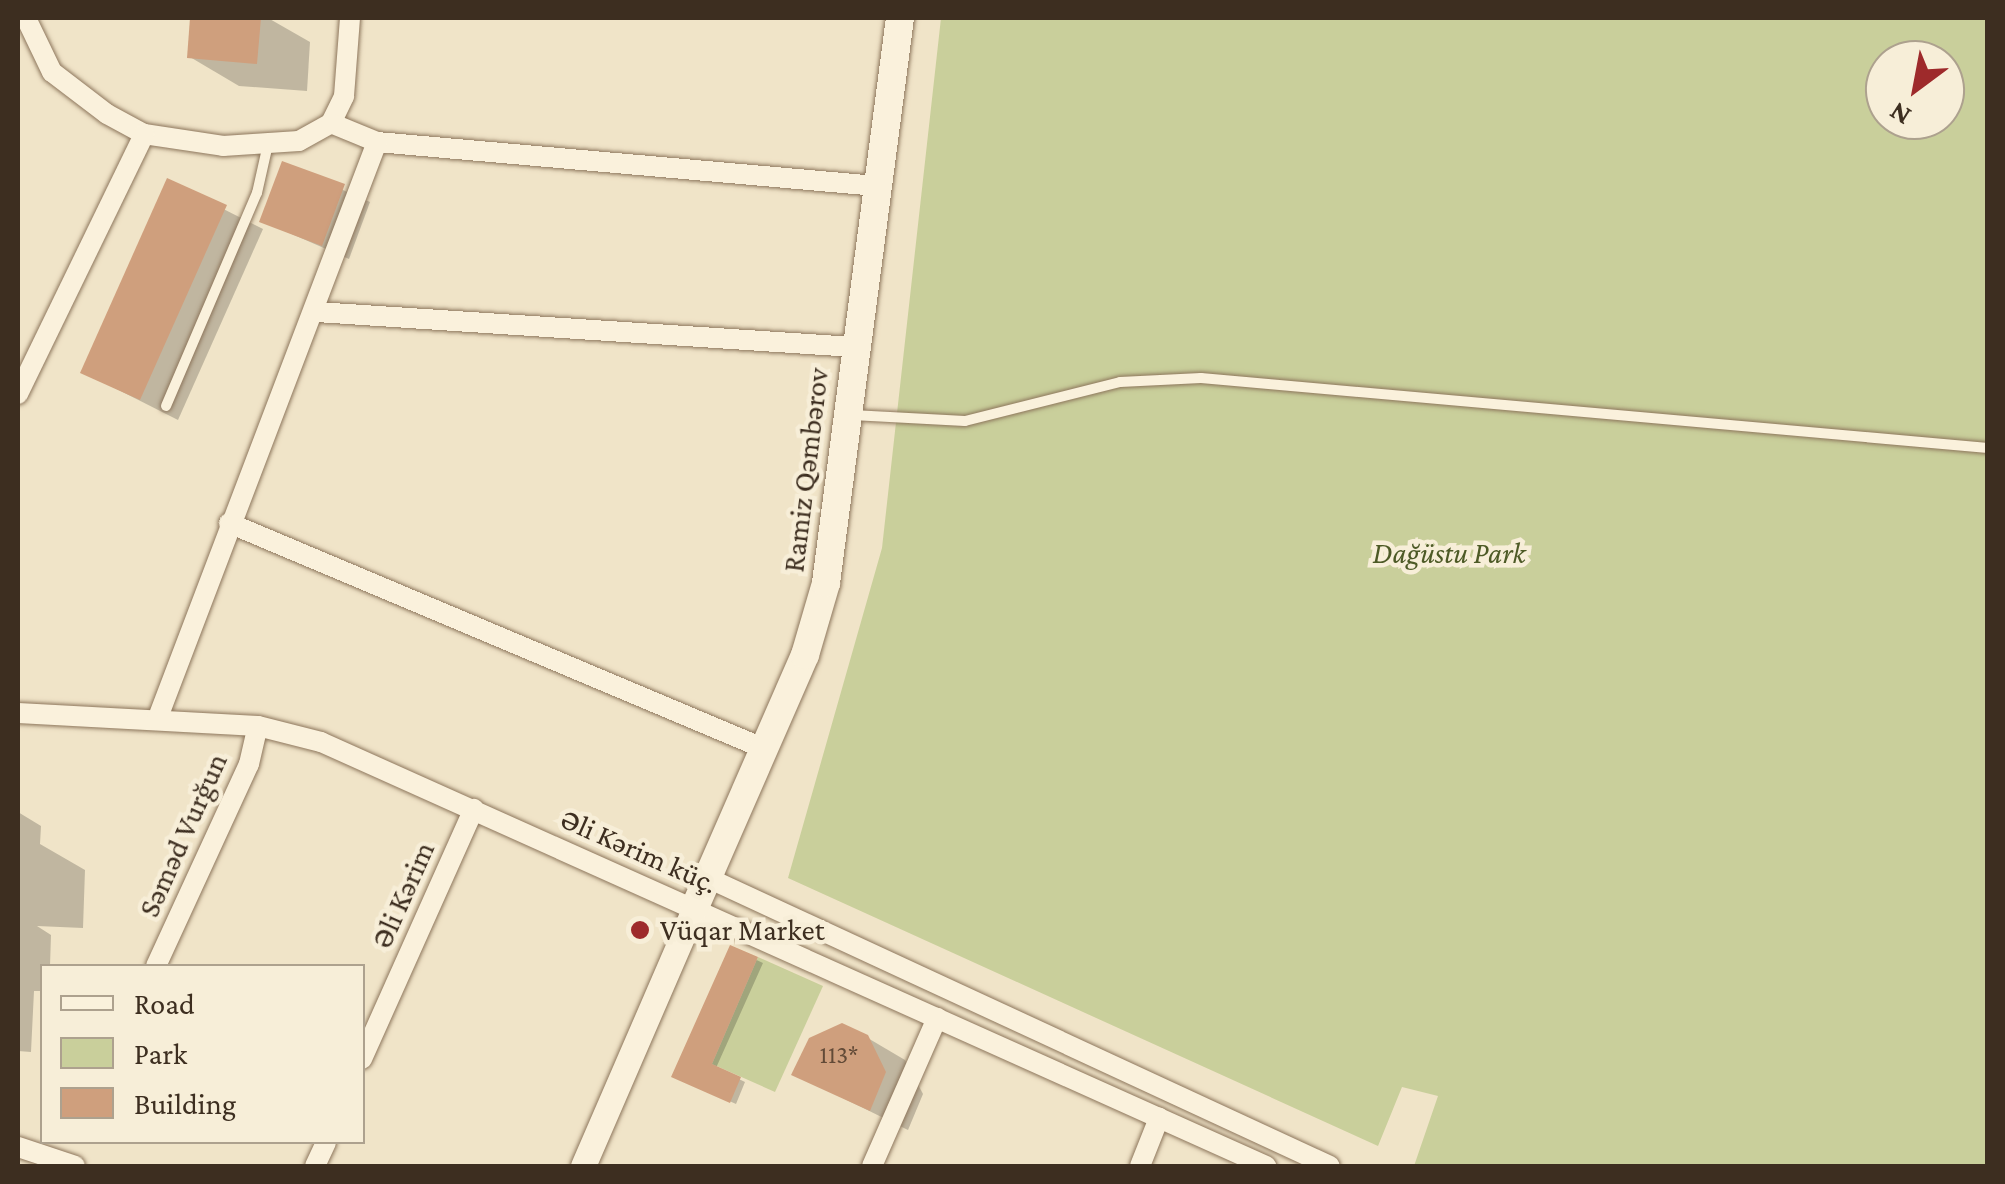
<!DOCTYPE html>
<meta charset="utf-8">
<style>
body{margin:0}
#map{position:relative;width:2005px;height:1184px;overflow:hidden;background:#f0e4c8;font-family:"Crimson Pro",serif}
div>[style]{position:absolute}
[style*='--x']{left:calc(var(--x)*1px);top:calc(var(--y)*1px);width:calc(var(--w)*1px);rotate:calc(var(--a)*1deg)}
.green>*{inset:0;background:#c9cf9b}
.shadow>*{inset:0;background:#0003}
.building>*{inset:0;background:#cf9f7d}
.roads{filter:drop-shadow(0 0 2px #8d765c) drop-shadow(0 0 2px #8d765c)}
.service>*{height:10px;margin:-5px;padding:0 5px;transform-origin:5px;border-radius:5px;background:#faf1dc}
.minor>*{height:20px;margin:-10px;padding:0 10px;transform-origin:10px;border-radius:10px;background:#faf1dc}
.tertiary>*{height:25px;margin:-12.5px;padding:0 12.5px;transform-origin:12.5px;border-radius:12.5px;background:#faf1dc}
.secondary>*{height:28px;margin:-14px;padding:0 14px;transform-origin:14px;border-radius:14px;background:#faf1dc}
.dots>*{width:28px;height:28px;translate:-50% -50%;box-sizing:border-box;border:5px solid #f7eed8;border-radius:50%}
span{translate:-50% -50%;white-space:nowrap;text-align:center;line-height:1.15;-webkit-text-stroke:9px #f7eed8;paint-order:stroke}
.number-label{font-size:25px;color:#624a37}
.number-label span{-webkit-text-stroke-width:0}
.street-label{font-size:30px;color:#3d2e20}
.park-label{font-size:30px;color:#4d5a26;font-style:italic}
.poi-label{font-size:30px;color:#3d2e20}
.left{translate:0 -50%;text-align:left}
.frame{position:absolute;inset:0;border:20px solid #3d2e20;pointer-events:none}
.legend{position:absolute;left:40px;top:964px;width:325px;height:180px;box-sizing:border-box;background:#f7eed8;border:2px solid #ada18e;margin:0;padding:12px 18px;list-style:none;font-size:30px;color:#3d2e20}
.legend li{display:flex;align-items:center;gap:20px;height:50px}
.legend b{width:50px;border:2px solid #ada18e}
.north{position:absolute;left:1865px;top:40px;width:100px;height:100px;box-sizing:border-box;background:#f7eed8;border:2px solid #ada18e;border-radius:50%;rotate:212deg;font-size:28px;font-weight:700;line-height:40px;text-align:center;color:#3d2e20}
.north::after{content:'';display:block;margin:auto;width:35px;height:45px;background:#9e2a2b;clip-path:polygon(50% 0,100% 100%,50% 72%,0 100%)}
</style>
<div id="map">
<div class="green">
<div style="clip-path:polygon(evenodd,941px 18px,1987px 18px,1987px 1166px,1414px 1166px,1438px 1096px,1402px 1087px,1378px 1146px,788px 878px,882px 548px,941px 18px,1885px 60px,1945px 60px,1945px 120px,1885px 120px,1885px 60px)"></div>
<div style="clip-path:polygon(758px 957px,823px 986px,775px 1092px,712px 1064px)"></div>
</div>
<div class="shadow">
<div style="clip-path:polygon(193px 18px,268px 18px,310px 42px,307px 91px,239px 86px,190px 57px)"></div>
<div style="clip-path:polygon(284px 164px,370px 202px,349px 259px,262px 221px)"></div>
<div style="clip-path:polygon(168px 181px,263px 229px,178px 420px,83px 372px)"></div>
<div style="clip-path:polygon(18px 812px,41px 826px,40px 844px,85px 870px,83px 928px,37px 926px,51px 935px,50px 966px,42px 966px,42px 991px,34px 991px,31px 1052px,18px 1051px)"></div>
<div style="clip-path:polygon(731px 948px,763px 963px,716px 1068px,745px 1082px,736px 1104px,680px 1079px)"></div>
<div style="clip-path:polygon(866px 1037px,905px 1060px,923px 1094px,908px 1130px,794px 1074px)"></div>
</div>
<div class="building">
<div style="clip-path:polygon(190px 18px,261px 18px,257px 64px,187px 58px)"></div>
<div style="clip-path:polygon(282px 161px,345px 184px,322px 246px,259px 222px)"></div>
<div style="clip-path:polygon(167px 178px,227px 205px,140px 400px,80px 373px)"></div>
<div style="clip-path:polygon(730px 945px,758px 957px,712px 1064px,741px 1077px,730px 1103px,671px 1077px)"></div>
<div style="clip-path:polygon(842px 1023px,868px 1035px,886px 1072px,870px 1111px,791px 1075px,809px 1038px)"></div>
</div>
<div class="roads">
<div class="service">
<div style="--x:166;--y:406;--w:232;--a:-66.9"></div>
<div style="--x:257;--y:193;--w:50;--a:-77.3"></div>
<div style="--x:852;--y:415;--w:113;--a:3"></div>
<div style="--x:965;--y:421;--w:160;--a:-14.1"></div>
<div style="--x:1120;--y:382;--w:81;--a:-2.8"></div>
<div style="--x:1201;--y:378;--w:790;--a:5.08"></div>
</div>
<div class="minor">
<div style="--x:26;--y:18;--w:60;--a:64.3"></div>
<div style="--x:52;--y:72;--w:69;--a:37.4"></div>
<div style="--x:107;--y:114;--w:42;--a:28.4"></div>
<div style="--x:144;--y:134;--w:80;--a:8.6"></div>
<div style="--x:223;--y:146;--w:76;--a:-3.8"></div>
<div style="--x:299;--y:141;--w:37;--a:-29"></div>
<div style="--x:331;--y:123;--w:30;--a:-64"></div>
<div style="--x:344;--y:96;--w:78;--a:-85.6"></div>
<div style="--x:377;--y:142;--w:502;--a:5.03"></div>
<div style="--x:317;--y:312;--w:538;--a:3.73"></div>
<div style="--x:18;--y:394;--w:289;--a:-64.1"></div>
<div style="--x:229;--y:523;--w:582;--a:22.86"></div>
<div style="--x:18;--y:713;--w:240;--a:3.1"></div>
<div style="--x:258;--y:726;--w:65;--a:14.3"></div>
<div style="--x:321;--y:742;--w:1036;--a:24.16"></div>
<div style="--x:157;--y:720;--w:618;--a:-69.16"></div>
<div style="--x:377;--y:142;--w:50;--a:-157.6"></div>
<div style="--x:708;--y:878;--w:685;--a:24.85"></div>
<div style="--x:156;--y:966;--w:222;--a:-65.3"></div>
<div style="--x:249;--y:764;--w:39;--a:-77"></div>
<div style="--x:362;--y:1059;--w:274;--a:-65.9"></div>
<div style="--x:18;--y:1147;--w:60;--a:18.4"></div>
<div style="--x:315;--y:1166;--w:26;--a:-65"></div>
<div style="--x:872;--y:1166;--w:162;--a:-66.3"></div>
<div style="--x:1140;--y:1166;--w:52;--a:-68.4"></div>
</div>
<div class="tertiary">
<div style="--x:583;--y:1166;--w:280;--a:-66.6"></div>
</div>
<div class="secondary">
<div style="--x:694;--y:909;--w:277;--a:-66.4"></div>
<div style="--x:805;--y:655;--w:75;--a:-73.7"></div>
<div style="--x:826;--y:583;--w:570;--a:-82.54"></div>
</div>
</div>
<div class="dots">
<div style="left:640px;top:930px;background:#9e2a2b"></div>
</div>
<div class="number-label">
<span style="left:839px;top:1055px">113*</span>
</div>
<div class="street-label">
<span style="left:806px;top:470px;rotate:-83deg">Ramiz Qəmbərov</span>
<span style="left:183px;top:835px;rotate:-66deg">Səməd Vurğun</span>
<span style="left:639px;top:851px;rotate:24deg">Əli Kərim küç.</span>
<span style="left:403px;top:895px;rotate:-66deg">Əli Kərim</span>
</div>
<div class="park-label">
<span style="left:1449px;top:553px">Dağüstu Park</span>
</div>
<div class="poi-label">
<span class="left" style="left:660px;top:930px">Vüqar Market</span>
</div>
<div class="frame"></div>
<ul class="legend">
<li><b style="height:12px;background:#faf1dc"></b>Road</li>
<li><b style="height:28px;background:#c9cf9b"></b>Park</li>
<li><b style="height:28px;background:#cf9f7d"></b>Building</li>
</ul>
<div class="north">N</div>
</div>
